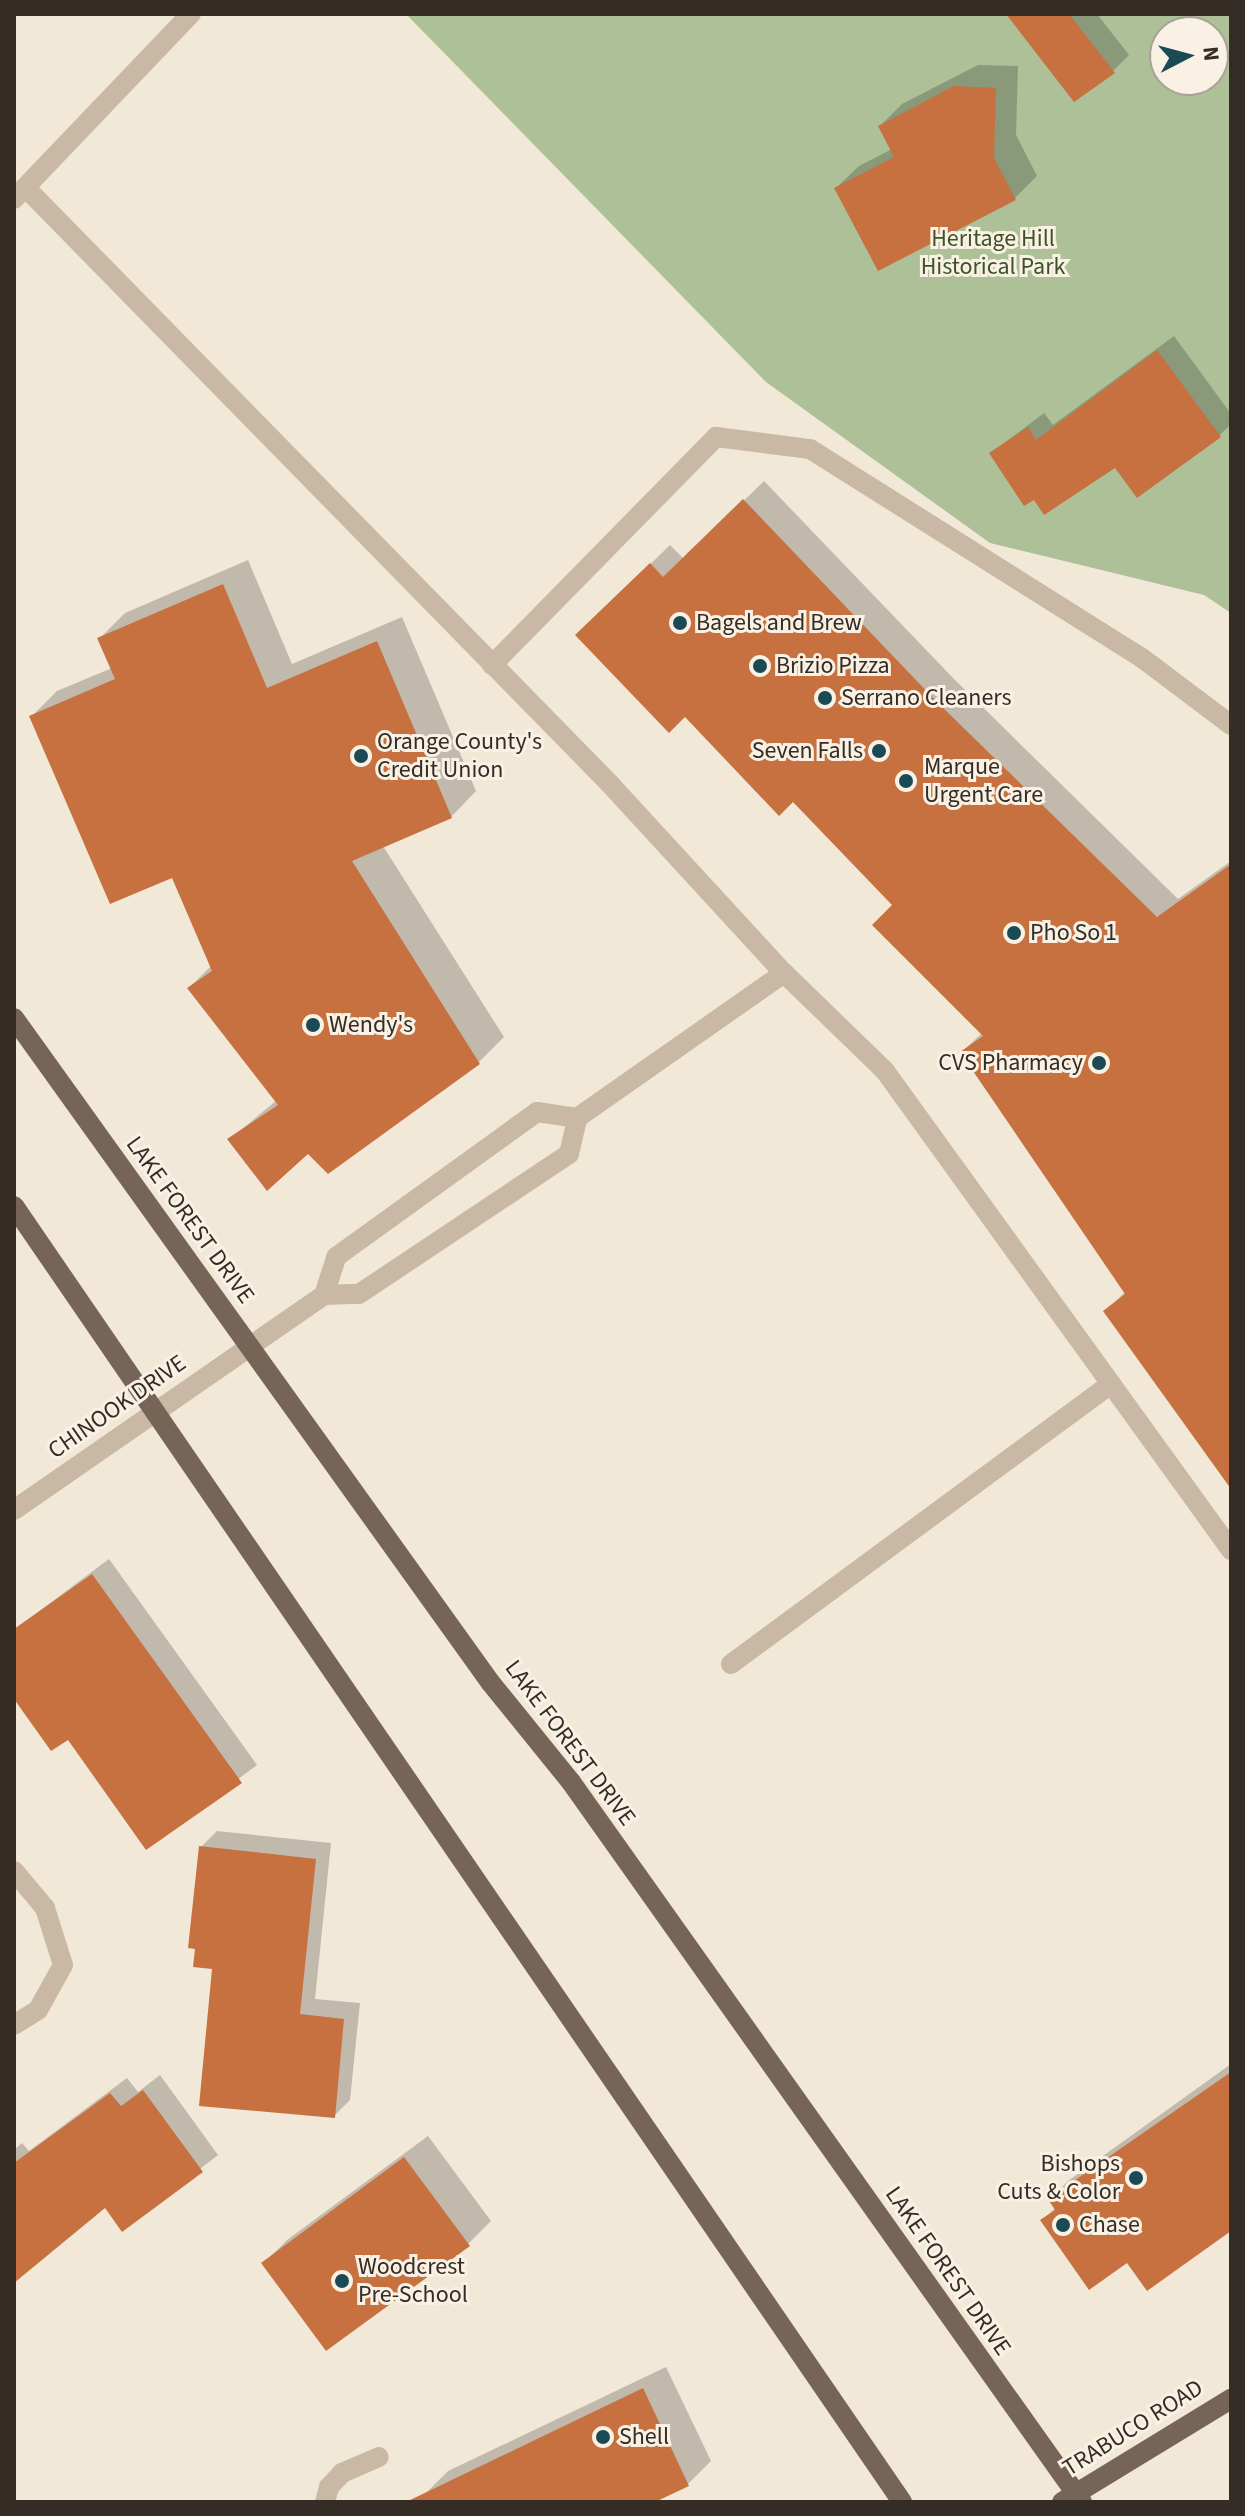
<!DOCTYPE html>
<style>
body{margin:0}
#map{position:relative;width:1245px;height:2516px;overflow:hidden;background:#f1e8d7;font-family:"Source Sans 3",sans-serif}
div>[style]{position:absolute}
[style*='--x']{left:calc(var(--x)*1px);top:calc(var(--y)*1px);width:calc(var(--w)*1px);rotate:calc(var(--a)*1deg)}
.green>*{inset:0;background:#adc098}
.shadow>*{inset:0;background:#0003}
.building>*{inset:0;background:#c77040}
.service>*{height:20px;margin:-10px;padding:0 10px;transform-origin:10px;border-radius:10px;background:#c9b9a4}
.minor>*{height:20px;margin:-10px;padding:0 10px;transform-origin:10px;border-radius:10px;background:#c9b9a4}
.tertiary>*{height:20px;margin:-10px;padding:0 10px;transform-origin:10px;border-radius:10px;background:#c9b9a4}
.primary>*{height:20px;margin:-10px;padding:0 10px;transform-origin:10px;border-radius:10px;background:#766556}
.dots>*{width:22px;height:22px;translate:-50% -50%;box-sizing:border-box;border:4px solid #f9f1e3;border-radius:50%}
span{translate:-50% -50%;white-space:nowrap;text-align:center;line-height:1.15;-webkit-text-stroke:6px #f9f1e3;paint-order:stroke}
.park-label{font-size:24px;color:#3e5229}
.poi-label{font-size:24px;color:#342c25}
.left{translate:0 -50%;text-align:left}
.right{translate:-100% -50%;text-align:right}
.street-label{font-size:24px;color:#342c25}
.frame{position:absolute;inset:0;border:16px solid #342c25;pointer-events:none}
.north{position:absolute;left:1149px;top:16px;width:80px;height:80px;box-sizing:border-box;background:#f9f1e3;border:2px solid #aaa297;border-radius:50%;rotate:84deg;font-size:22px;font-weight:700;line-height:32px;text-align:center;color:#342c25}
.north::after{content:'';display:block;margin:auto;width:28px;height:36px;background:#1b4a55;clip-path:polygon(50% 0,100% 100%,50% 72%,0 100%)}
</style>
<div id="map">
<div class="green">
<div style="clip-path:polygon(evenodd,406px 14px,1231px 14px,1231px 613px,1204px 595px,990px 543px,766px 382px,406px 14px,1165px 32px,1213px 32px,1213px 80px,1165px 80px,1165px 32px)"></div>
</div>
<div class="shadow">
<div style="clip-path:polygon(1009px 14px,1097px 14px,1129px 55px,1113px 71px)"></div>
<div style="clip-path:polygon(978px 65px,1018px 66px,1016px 135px,1037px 176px,1014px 199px,836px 188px,859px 166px,892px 149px,880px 126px,902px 104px)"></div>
<div style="clip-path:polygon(1174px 336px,1231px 414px,1231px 424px,1219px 436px,1115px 465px,1035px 497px,991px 453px,1044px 413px,1053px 425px)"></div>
<div style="clip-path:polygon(764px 481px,954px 679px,1178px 899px,1231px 861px,1231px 1486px,1106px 1311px,1126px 1291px,962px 1052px,982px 1033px,895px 905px,793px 799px,578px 635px,670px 545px,684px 559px)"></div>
<div style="clip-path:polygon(248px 560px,292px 664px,402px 617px,476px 791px,451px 817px,383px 846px,504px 1037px,478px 1063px,230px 1139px,277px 1100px,189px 988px,212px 965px,173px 875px,31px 717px,57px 691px,112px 668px,100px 638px,125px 613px)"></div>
<div style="clip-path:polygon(109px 1559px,257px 1765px,146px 1848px,68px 1737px,14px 1696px,14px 1630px)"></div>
<div style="clip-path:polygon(217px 1831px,331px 1843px,315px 1999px,360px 2003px,350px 2100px,334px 2116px,215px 1967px,201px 1847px)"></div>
<div style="clip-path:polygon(1231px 2064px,1231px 2228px,1127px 2260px,1043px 2220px,1056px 2207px,1050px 2199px,1068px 2181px)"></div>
<div style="clip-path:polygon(160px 2075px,218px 2155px,122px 2229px,106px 2205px,14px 2281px,14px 2150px,22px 2143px,29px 2151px,127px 2078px,138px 2092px)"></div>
<div style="clip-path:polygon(428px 2136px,491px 2221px,468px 2244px,264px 2263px,287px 2240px)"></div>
<div style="clip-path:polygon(666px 2367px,711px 2461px,688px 2484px,651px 2502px,429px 2502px,425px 2494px,448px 2471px)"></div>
</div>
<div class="building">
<div style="clip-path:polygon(1006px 14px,1069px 14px,1115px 73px,1074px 102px)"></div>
<div style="clip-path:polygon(954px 86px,996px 88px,994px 158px,1016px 200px,878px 271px,834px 188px,894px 157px,878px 126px)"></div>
<div style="clip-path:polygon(1157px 350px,1221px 437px,1137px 498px,1115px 468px,1044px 515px,1034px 500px,1024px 506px,989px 453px,1028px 427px,1036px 440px)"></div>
<div style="clip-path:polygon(743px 499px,934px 699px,1157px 917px,1231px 864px,1231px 1489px,1103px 1311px,1125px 1294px,960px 1052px,983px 1036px,872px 925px,892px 905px,793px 802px,779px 816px,685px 717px,669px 733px,575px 635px,650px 563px,663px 577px)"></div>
<div style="clip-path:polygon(223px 584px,267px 688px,377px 641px,452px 818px,352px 861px,480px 1064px,328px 1174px,308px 1154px,267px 1191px,227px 1139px,278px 1105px,187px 988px,212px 971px,172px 878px,110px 904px,29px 716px,115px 679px,97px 638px)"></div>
<div style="clip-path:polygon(92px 1574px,242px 1783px,146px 1850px,68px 1740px,51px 1751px,14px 1699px,14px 1629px)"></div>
<div style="clip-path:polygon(199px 1846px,316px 1859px,300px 2014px,344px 2019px,335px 2118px,199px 2106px,212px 1969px,193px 1967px,195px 1949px,188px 1948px)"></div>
<div style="clip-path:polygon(1231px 2072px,1231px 2231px,1147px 2291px,1127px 2263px,1089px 2290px,1040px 2220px,1055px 2210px,1048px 2199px)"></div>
<div style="clip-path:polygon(143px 2090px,203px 2172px,122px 2232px,105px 2208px,14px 2283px,14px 2163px,110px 2093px,121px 2106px)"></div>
<div style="clip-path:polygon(404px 2157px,470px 2246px,326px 2351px,261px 2263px)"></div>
<div style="clip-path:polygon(643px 2388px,689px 2486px,655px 2502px,406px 2502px)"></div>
</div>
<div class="service">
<div style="--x:26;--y:188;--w:833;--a:45.58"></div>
<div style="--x:609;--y:783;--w:258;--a:47.4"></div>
<div style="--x:784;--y:973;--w:141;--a:44.1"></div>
<div style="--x:885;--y:1071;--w:591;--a:54.16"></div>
<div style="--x:492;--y:665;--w:320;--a:-45.5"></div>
<div style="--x:716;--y:437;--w:95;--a:7.3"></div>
<div style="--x:810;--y:449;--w:392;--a:32.2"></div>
<div style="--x:1142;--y:658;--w:111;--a:37"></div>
<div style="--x:324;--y:1295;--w:40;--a:-72"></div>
<div style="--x:336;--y:1257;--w:248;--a:-35.8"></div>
<div style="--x:537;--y:1112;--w:40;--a:8.5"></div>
<div style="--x:249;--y:1347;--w:91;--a:-34.7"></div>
<div style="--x:324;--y:1295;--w:35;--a:-2"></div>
<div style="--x:359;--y:1294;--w:252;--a:-33.7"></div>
<div style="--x:569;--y:1154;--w:37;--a:-77"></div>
<div style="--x:577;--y:1118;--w:253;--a:-35"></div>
<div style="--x:731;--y:1664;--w:472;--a:-36.4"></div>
<div style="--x:325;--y:2502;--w:16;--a:-75"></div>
<div style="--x:329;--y:2487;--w:19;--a:-47"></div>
<div style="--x:342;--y:2473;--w:40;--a:-23.4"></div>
</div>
<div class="minor">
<div style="--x:14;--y:1510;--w:286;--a:-34.7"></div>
<div style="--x:14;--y:1871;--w:48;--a:50"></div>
<div style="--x:45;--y:1908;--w:60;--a:72.5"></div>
<div style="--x:63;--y:1965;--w:51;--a:119.1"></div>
<div style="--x:38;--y:2010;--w:28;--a:148"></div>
</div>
<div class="tertiary">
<div style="--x:14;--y:199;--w:256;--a:-46.3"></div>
</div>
<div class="primary">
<div style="--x:14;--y:1018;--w:817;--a:54.36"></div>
<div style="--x:490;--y:1682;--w:129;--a:51"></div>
<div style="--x:571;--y:1782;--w:883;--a:54.64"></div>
<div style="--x:14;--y:1206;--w:1571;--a:55.58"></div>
<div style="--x:1062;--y:2502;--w:198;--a:-31.4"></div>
</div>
<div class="dots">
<div style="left:680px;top:623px;background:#1b4a55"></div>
<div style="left:760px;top:666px;background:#1b4a55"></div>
<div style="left:825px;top:698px;background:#1b4a55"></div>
<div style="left:879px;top:751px;background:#1b4a55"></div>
<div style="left:361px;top:756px;background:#1b4a55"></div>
<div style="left:906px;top:781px;background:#1b4a55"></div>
<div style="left:1014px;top:933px;background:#1b4a55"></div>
<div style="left:313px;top:1025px;background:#1b4a55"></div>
<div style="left:1099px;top:1063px;background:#1b4a55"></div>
<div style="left:1136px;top:2178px;background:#1b4a55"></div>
<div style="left:1063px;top:2225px;background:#1b4a55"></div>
<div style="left:342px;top:2281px;background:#1b4a55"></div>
<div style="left:603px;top:2437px;background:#1b4a55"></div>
</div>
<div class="park-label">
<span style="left:993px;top:253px">Heritage Hill<br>Historical Park</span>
</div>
<div class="poi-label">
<span class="left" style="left:696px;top:623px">Bagels and Brew</span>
<span class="left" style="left:776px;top:666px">Brizio Pizza</span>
<span class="left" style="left:841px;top:698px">Serrano Cleaners</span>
<span class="left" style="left:377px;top:756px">Orange County's<br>Credit Union</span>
<span class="right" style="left:863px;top:751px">Seven Falls</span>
<span class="left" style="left:924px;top:781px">Marque<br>Urgent Care</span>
<span class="left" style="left:1030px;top:933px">Pho So 1</span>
<span class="left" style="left:329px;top:1025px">Wendy's</span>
<span class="right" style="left:1083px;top:1063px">CVS Pharmacy</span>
<span class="right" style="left:1120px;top:2178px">Bishops<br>Cuts &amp; Color</span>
<span class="left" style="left:1079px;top:2225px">Chase</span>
<span class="left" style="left:358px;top:2281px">Woodcrest<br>Pre-School</span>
<span class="left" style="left:619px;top:2437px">Shell</span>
</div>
<div class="street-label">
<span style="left:190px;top:1220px;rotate:54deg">LAKE FOREST DRIVE</span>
<span style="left:117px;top:1407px;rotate:-35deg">CHINOOK DRIVE</span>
<span style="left:570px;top:1743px;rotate:53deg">LAKE FOREST DRIVE</span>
<span style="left:948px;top:2271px;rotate:55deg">LAKE FOREST DRIVE</span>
<span style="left:1133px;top:2428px;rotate:-32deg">TRABUCO ROAD</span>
</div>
<div class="frame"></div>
<div class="north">N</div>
</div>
